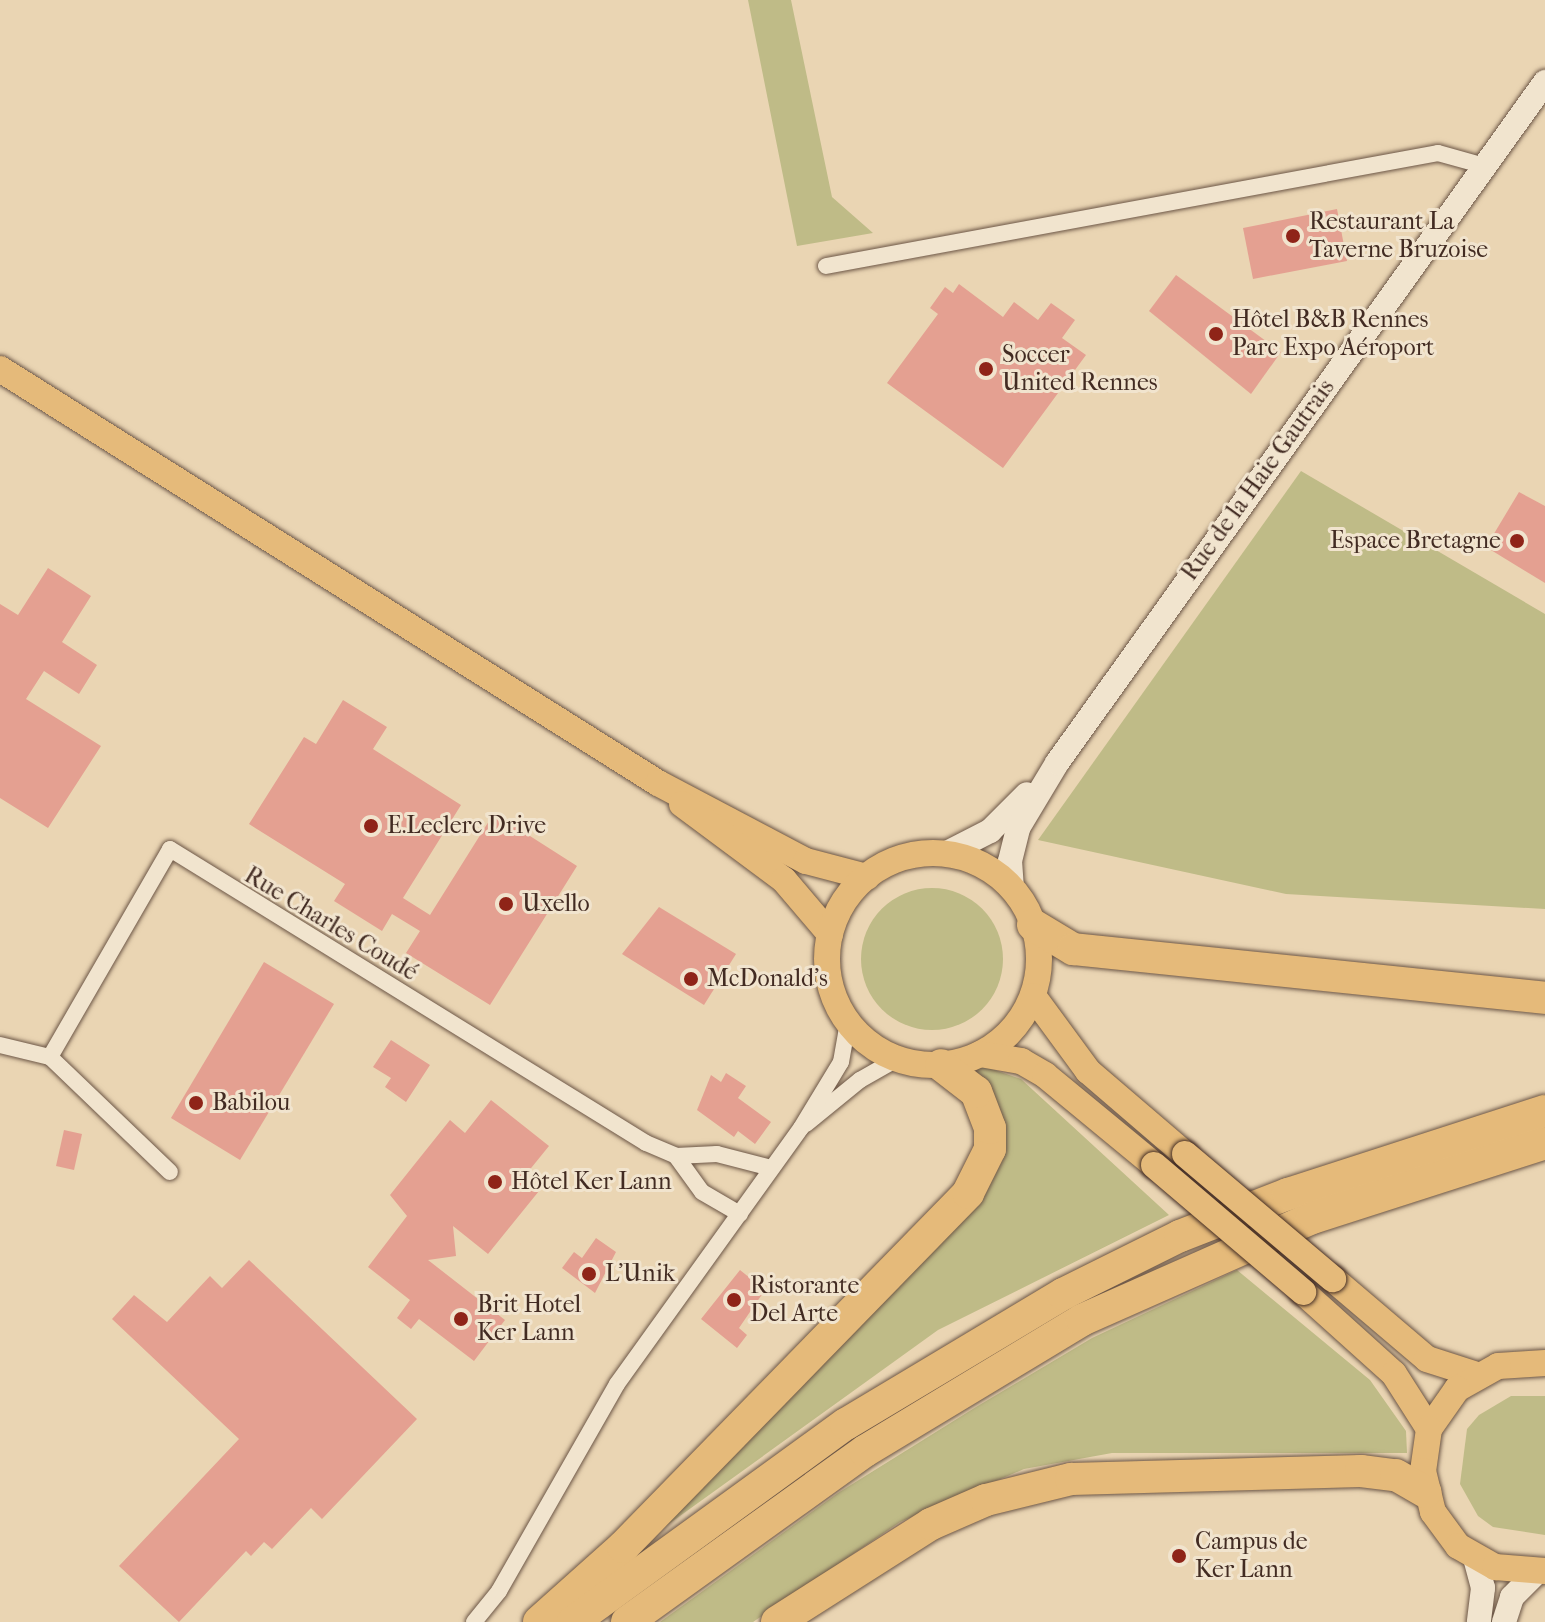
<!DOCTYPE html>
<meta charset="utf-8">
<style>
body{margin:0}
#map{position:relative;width:1545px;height:1622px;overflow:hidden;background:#ead5b3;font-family:"IM FELL French Canon",serif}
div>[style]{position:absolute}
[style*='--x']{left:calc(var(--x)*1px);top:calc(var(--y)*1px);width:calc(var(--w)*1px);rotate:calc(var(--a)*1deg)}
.green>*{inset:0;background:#bfbb87}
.round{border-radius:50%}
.building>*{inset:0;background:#e4a091}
.roads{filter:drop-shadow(0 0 2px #6c5646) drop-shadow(0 0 2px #6c5646)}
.street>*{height:16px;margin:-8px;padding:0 8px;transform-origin:8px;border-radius:8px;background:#f1e4ce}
.secondary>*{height:24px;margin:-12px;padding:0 12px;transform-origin:12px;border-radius:12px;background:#f1e4ce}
.primary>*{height:26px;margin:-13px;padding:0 13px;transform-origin:13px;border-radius:13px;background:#e5ba7a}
.primary>.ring{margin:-13px;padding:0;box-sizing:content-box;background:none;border:26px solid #e5ba7a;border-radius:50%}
.highway>*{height:32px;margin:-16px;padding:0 16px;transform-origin:16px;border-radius:16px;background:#e5ba7a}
.bridges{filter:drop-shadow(0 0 2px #422b22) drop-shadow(0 0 2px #422b22)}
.primary-bridge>*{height:26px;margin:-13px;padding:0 13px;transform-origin:13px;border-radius:13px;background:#e5ba7a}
.dots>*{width:22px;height:22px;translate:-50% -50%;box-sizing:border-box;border:4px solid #f1e4ce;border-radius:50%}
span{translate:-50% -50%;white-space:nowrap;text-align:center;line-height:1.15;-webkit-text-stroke:6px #f1e4ce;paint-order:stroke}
.poi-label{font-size:24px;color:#422b22}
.left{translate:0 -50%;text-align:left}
.right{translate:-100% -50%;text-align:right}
.street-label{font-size:24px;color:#422b22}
</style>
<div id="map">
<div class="green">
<div style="clip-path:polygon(748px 0,791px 0,832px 197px,873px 233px,797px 246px)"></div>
<div style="clip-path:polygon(1301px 471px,1545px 614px,1545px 909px,1286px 894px,1038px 840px)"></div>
<div class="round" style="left:861px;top:888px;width:142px;height:142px"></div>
<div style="clip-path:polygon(977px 1064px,1021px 1079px,1169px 1215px,938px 1330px,623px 1557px,989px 1182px,967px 1067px)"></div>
<div style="clip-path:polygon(1237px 1270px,1370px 1380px,1406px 1431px,1407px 1453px,1112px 1453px,1024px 1469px,900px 1522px,753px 1622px,660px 1622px,838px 1493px,976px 1407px,1092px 1338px)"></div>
<div style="clip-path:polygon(1511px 1396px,1545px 1396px,1545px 1535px,1493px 1527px,1478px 1516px,1460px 1484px,1467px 1429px,1479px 1415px)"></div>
</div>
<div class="building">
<div style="clip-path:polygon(1337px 209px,1347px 261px,1253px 279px,1243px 228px)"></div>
<div style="clip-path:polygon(1176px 275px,1281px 352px,1251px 394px,1149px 311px)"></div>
<div style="clip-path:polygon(959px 284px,1003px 317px,1014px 302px,1038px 320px,1051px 303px,1075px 320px,1062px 338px,1086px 355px,1003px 468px,887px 383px,938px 314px,930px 308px,945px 287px,953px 293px)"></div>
<div style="clip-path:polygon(1519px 492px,1545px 506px,1545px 583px,1486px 547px)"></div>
<div style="clip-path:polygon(48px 568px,91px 596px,62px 642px,97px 665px,79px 694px,44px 671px,26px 699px,101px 746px,48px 828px,0 798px,0 604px,18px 615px)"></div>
<div style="clip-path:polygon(343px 700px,387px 727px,373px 749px,461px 805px,403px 898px,430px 915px,494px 813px,577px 866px,490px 1005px,406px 953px,420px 931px,392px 914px,382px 931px,334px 901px,345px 884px,249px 824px,304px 737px,316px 744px)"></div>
<div style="clip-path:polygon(659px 907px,736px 954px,704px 1005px,622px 954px)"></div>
<div style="clip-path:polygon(264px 962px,334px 1004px,240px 1160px,171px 1118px)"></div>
<div style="clip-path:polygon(391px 1040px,430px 1065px,406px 1102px,385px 1087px,391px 1078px,373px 1067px)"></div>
<div style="clip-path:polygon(726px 1073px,746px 1086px,738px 1098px,771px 1122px,755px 1144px,738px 1131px,734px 1137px,697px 1110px,711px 1075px,721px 1082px)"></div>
<div style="clip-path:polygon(491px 1100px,549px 1146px,523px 1178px,539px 1191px,488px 1254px,453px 1226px,456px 1256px,428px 1260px,505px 1320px,474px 1361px,419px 1319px,411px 1329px,397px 1318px,410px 1300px,368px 1267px,407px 1216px,390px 1195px,450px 1120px,465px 1133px)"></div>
<div style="clip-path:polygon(64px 1130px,82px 1134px,74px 1170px,56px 1166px)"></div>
<div style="clip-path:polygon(596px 1238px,616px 1252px,595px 1293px,562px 1268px,574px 1252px,582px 1258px)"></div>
<div style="clip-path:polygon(249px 1260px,417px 1419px,322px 1519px,311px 1508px,272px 1549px,264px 1542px,251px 1556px,246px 1551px,179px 1622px,119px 1566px,239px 1439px,112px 1319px,134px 1295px,167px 1322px,210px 1276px,222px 1288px)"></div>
<div style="clip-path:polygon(740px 1270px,765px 1290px,739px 1328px,747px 1335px,737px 1348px,701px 1319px)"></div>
</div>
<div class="roads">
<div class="street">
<div style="--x:826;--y:266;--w:622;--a:-10.46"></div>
<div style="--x:1438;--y:153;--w:49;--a:15.5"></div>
<div style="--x:0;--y:1045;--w:51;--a:13.5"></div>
<div style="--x:50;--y:1057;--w:166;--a:43.8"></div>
<div style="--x:50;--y:1057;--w:240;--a:-60"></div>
<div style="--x:170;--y:849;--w:559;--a:31.7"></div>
<div style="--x:646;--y:1143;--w:33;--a:23"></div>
<div style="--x:676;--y:1156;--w:41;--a:-2.8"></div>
<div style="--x:717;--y:1154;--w:56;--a:14.5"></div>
<div style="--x:806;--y:1124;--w:70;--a:-39.2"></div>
<div style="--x:860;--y:1080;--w:43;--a:-29.6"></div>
<div style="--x:676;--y:1156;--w:44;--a:54.2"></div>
<div style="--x:702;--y:1192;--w:44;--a:30.1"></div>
<div style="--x:474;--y:1622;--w:40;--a:-51"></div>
<div style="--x:499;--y:1591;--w:238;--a:-60.3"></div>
<div style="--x:617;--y:1384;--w:315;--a:-54.3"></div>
<div style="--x:801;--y:1128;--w:77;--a:-58.8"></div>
<div style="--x:841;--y:1062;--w:40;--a:-80"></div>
</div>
<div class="secondary">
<div style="--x:945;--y:854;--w:51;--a:-27.1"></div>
<div style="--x:990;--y:831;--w:52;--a:-45"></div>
<div style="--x:1012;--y:889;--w:28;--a:-94"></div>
<div style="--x:1010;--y:861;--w:34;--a:-76"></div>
<div style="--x:1018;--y:828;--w:76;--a:-59"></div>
<div style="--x:1057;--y:763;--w:838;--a:-54.37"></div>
<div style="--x:1475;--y:1558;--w:31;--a:75"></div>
<div style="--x:1483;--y:1588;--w:34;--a:97"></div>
<div style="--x:1504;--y:1622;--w:26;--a:-72"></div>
<div style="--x:1512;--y:1597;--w:35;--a:-45"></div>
</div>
<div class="primary">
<div style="--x:0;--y:369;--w:777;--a:32.18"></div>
<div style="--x:658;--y:783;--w:167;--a:27.8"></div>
<div style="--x:806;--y:861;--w:63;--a:14.7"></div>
<div style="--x:682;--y:804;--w:127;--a:36.7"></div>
<div style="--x:784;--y:880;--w:71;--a:49.6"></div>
<div class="ring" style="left:827px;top:853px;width:186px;height:186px"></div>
<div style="--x:1033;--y:996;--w:93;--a:53.7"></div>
<div style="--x:1088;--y:1071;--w:128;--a:40.6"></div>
<div style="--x:980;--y:1054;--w:42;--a:9.7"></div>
<div style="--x:1021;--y:1061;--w:28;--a:30"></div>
<div style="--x:1045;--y:1075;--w:141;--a:39.5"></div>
<div style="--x:1333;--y:1279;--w:123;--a:40.4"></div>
<div style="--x:1427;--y:1359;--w:52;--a:17.7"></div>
<div style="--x:1303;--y:1292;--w:122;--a:42"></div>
<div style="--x:1394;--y:1374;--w:65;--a:57.5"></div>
<div style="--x:1545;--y:1363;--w:47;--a:176.3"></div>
<div style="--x:1498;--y:1366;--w:47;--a:150.7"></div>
<div style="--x:1457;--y:1389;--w:49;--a:125"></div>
<div style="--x:1429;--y:1429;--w:42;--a:98.1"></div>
<div style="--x:1423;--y:1471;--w:42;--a:76.3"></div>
<div style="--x:1433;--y:1512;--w:42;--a:53.7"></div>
<div style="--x:1458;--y:1546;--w:43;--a:29.6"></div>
<div style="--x:1495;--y:1567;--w:50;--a:4.6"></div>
</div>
<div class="highway">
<div style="--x:1033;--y:925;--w:47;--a:31"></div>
<div style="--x:1073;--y:949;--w:475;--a:5.9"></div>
<div style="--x:539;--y:1622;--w:113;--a:-41.8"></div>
<div style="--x:623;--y:1547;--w:494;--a:-45.7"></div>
<div style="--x:968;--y:1193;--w:49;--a:-63.4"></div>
<div style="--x:990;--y:1149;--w:21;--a:-90"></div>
<div style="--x:990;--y:1128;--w:39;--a:-111"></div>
<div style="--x:976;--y:1092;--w:44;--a:-142.4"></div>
<div style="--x:573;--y:1622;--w:337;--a:-36"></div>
<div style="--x:846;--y:1424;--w:253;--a:-30.9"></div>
<div style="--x:1063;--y:1294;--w:131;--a:-26.4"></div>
<div style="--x:1180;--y:1236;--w:116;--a:-21.3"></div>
<div style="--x:1288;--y:1194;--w:270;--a:-17.9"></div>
<div style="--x:627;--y:1622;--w:293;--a:-35.7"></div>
<div style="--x:865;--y:1451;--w:253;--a:-31.1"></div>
<div style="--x:1082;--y:1320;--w:252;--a:-23.9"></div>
<div style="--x:1312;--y:1218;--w:245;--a:-17.8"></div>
<div style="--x:777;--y:1622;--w:183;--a:-32.5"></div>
<div style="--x:931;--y:1524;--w:60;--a:-23.6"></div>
<div style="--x:986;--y:1500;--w:88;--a:-13.9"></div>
<div style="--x:1071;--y:1479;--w:290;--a:-1.6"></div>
<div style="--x:1361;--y:1471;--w:35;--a:7"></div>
<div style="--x:1396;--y:1475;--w:34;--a:30"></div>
</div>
</div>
<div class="bridges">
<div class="primary-bridge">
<div style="--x:1185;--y:1154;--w:194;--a:40.2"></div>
<div style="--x:1154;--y:1165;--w:196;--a:40.4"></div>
</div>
</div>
<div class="dots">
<div style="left:1293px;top:236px;background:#8f2418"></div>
<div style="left:1216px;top:334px;background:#8f2418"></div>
<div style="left:986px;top:369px;background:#8f2418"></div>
<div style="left:1517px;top:541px;background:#8f2418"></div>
<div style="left:371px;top:826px;background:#8f2418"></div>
<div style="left:506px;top:904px;background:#8f2418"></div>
<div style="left:691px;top:979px;background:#8f2418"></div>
<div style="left:196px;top:1103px;background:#8f2418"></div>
<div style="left:495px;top:1182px;background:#8f2418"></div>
<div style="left:589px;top:1274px;background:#8f2418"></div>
<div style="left:734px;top:1300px;background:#8f2418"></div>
<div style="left:461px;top:1319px;background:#8f2418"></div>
<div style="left:1179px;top:1556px;background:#8f2418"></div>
</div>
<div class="poi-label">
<span class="left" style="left:1309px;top:236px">Restaurant La<br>Taverne Bruzoise</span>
<span class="left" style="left:1232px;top:334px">Hôtel B&amp;B Rennes<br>Parc Expo Aéroport</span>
<span class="left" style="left:1002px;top:369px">Soccer<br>United Rennes</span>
<span class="right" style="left:1501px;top:541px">Espace Bretagne</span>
<span class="left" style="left:387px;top:826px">E.Leclerc Drive</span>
<span class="left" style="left:522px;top:904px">Uxello</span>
<span class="left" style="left:707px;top:979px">McDonald's</span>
<span class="left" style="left:212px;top:1103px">Babilou</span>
<span class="left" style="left:511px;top:1182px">Hôtel Ker Lann</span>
<span class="left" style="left:605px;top:1274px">L'Unik</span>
<span class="left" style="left:750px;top:1300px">Ristorante<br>Del Arte</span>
<span class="left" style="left:477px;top:1319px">Brit Hotel<br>Ker Lann</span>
<span class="left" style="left:1195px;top:1556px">Campus de<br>Ker Lann</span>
</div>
<div class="street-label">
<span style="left:1258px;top:480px;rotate:-54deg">Rue de la Haie Gautrais</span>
<span style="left:331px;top:924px;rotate:31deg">Rue Charles Coudé</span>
</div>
</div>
